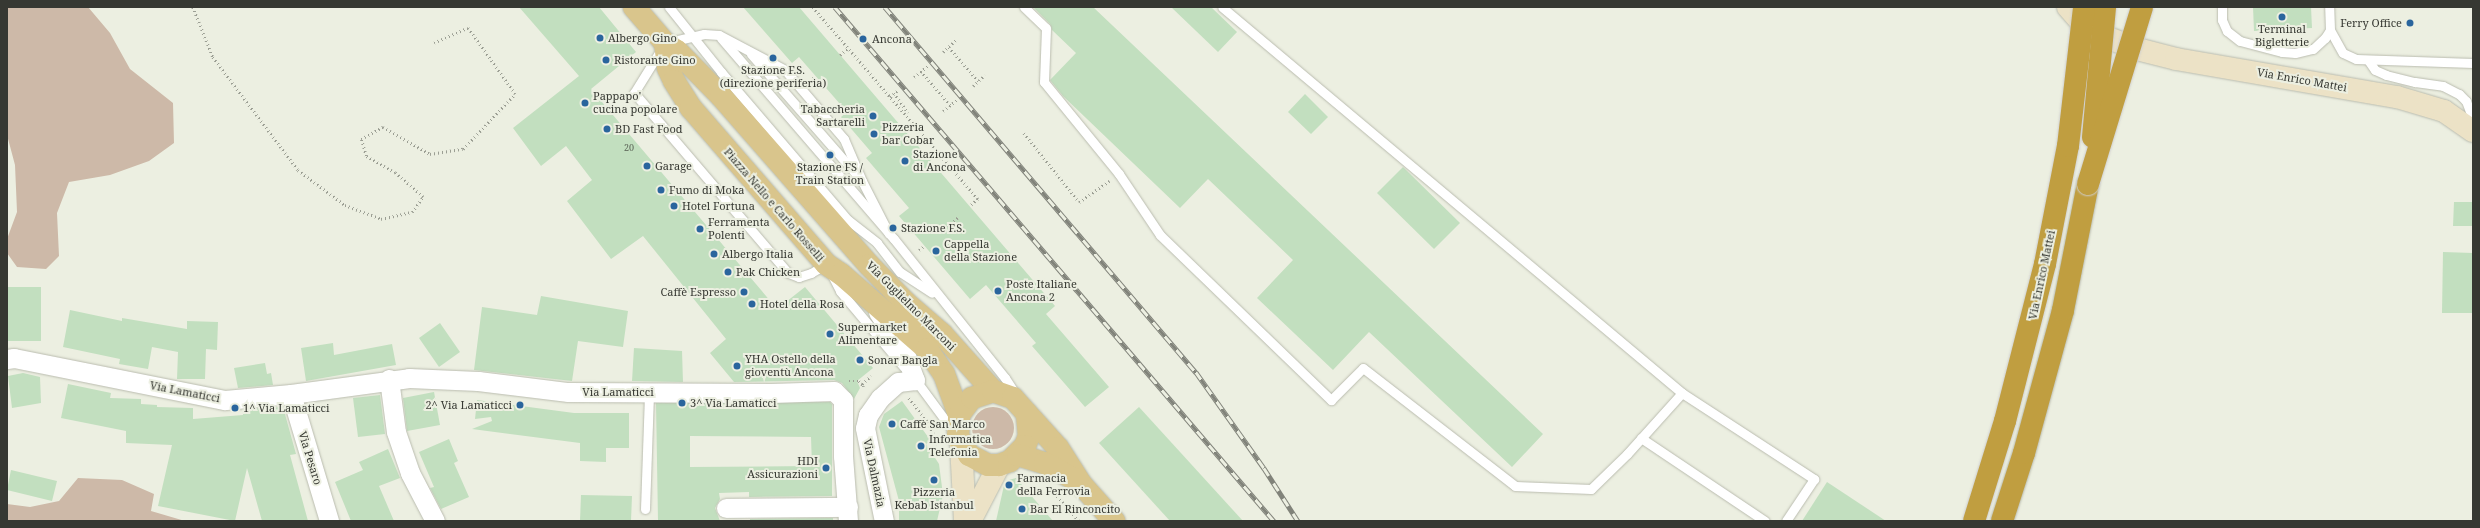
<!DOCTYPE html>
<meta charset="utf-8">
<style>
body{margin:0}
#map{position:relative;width:2480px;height:528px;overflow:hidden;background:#ecefe1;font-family:"Noto Serif",serif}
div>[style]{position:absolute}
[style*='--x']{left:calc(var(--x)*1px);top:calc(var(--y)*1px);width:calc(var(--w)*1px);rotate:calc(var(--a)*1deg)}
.green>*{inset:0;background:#cdb9a8}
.round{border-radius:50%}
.building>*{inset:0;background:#c2dfbf}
.path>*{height:2.5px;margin-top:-1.25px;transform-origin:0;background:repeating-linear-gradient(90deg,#9c9f94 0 1px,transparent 0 4px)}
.roads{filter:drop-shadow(0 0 1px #babcaf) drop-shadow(0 0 1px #babcaf)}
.lane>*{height:9px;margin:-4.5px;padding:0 4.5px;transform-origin:4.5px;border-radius:4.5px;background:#fff}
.street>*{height:19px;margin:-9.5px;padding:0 9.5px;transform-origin:9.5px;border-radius:9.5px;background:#fff}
.secondary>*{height:22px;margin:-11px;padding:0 11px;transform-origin:11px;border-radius:11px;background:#ece2c6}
.primary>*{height:22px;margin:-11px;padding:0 11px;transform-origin:11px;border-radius:11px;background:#d9c58c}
.highway>*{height:22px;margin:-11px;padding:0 11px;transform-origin:11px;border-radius:11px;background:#c09e40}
.rail>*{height:4.5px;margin-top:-2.25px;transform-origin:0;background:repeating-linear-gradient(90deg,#ecefe1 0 9px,#81837a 0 18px);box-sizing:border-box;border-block:1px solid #81837a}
.bridges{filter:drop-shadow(0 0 1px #cfcfce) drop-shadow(0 0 1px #cfcfce)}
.highway-bridge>*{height:22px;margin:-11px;padding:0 11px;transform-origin:11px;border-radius:11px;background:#c09e40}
.dots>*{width:11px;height:11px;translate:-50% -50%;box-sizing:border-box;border:2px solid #ecefe1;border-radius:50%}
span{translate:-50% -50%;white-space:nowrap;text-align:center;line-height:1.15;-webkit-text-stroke:4px #ecefe1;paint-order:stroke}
.number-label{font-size:9px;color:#596255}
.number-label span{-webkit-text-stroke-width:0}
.poi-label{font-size:11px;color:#363832}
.right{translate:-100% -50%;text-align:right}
.left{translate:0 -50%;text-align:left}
.street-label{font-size:11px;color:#363832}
.frame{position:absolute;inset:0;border:8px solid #363832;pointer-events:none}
</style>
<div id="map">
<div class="green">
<div style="clip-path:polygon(7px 7px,88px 7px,110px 33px,130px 69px,173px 103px,174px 143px,149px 161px,110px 175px,69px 182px,57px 213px,59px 256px,46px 269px,17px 267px,7px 253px,7px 239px,17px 212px,15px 165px,7px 135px)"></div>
<div class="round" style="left:972px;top:407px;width:42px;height:42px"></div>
<div style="clip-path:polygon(78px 478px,122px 480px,154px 494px,151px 511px,185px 521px,7px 521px,7px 504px,30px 507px,59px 501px)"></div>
</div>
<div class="building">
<div style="clip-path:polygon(519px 7px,599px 7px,636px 52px,591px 89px,777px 309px,805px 287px,873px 368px,857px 381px,860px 388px,854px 399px,842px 383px,834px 380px,734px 382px,710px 353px,726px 339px,643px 236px,611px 259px,567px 201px,592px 180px,566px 146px,541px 166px,513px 128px,579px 76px)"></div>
<div style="clip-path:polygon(743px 7px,799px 7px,1055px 306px,1046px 314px,1109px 387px,1085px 407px,1032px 346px,1036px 343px,986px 285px,970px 299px,899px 216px,909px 208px,866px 158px,872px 153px,841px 117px,847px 112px,799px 57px,792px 63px)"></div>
<div style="clip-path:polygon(1033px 7px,1093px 7px,1543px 434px,1512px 467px,1369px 332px,1333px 370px,1257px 298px,1293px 260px,1208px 179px,1180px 208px,1063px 96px,1050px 80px,1076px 53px,1052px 30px,1050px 24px)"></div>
<div style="clip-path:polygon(1171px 7px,1211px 7px,1237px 32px,1218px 52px)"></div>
<div style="clip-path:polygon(2253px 7px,2311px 7px,2312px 28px,2254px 31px)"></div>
<div style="clip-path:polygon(1305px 94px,1328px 117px,1311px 134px,1288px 112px)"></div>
<div style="clip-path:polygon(1403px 167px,1460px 223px,1434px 249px,1377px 193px)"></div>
<div style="clip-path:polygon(2454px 202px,2473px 202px,2473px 226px,2453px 226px)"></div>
<div style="clip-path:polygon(2443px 252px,2473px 253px,2473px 313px,2442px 313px)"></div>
<div style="clip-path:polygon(7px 287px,41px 287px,41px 341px,7px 341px)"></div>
<div style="clip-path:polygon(541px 296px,628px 311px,623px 347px,578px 341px,572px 381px,474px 370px,482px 307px,537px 315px)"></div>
<div style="clip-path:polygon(70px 310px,122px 321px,122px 318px,187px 329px,187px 321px,218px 322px,217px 350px,206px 349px,205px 379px,177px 379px,178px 352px,152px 347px,148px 369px,119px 364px,120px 359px,63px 347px)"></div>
<div style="clip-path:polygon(440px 323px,460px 352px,439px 367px,419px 338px)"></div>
<div style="clip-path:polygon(333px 343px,334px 355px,392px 344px,396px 365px,306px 381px,301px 348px)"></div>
<div style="clip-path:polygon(634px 348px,682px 351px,683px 382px,632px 381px)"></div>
<div style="clip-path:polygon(265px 363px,267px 374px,271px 373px,273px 385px,238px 388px,234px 368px)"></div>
<div style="clip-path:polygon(23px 373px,40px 377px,41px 403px,12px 408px,8px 376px)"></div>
<div style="clip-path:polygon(68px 384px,111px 393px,110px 398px,141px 399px,141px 404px,157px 405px,157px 407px,193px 408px,193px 419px,243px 415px,242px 409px,283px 407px,296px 454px,290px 455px,308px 521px,262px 521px,247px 468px,235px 521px,158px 506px,172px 445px,126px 443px,126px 431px,61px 418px)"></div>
<div style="clip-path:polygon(434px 392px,440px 425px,407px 431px,403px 398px)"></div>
<div style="clip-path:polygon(380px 395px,385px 434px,358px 437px,353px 398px)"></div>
<div style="clip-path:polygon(477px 400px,574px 413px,629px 413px,629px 448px,606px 448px,606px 462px,580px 461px,580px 443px,472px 429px,492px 421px,491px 417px,475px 419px)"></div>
<div style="clip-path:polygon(902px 401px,931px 441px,926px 444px,939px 464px,943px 495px,937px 521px,899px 521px,899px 501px,879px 427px,884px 414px)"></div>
<div style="clip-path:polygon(evenodd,830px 402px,832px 404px,832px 496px,749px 497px,749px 492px,719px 493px,720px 499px,715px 508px,720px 521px,658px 521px,656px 403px,830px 402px,690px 436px,811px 437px,812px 466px,690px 467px,690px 436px)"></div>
<div style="clip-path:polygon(1139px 407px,1243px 521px,1170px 521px,1099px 443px)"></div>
<div style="clip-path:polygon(449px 439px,458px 461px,454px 463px,469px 497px,441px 509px,430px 488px,434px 487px,419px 452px)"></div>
<div style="clip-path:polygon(388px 449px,400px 478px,379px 486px,394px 521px,351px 521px,335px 482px,363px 470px,359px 462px)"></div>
<div style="clip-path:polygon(11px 470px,57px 481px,52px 501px,7px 490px)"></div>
<div style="clip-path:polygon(1016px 478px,1053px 521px,996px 521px,1005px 481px)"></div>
<div style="clip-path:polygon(1827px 482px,1886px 521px,1802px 521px)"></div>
<div style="clip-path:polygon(581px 495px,632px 496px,631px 521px,580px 521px)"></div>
<div style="clip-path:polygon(833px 518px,833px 521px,750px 521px,750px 519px)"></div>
</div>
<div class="path">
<div style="--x:193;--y:7;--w:54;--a:68.2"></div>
<div style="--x:213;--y:57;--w:141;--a:53"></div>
<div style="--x:298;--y:170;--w:59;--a:36.7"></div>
<div style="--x:345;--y:205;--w:39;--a:21"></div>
<div style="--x:381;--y:219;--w:32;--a:-13"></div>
<div style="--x:412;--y:212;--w:19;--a:-54"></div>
<div style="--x:423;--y:197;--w:37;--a:-139"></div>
<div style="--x:395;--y:173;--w:34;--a:-150"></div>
<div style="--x:366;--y:156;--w:18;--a:-106"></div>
<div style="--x:361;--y:139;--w:25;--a:-29"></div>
<div style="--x:383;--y:127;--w:54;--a:29.9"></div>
<div style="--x:430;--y:154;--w:33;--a:-9"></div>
<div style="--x:463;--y:149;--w:76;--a:-46.6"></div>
<div style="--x:515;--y:94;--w:81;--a:-125.5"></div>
<div style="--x:468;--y:28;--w:37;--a:156"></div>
<div style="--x:813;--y:7;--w:253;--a:49.3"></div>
<div style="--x:978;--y:199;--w:11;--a:139"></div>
<div style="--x:949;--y:47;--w:45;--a:49.5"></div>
<div style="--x:943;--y:52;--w:18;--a:-43"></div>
<div style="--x:840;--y:55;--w:11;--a:-41"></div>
<div style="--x:921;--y:71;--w:45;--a:49.5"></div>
<div style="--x:914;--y:77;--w:19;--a:-39"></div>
<div style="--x:810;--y:81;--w:7;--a:-45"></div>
<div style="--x:973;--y:86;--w:16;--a:-43"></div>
<div style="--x:894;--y:93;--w:24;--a:54"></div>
<div style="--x:890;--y:97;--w:11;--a:-41"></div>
<div style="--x:943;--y:111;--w:19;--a:-39"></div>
<div style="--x:1024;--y:133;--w:88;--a:51.4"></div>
<div style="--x:1079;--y:202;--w:37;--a:-35"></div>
<div style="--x:941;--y:231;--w:22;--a:-39"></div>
<div style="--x:919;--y:250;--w:6;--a:-39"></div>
<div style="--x:849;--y:381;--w:10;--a:0"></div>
<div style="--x:859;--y:381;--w:7;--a:45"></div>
<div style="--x:864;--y:386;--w:3;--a:108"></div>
<div style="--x:862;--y:384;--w:12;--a:-42"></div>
<div style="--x:909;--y:398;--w:31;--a:52"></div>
<div style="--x:928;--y:422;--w:26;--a:65"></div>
<div style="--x:1052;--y:490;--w:41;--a:48.9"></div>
</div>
<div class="roads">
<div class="lane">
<div style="--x:669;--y:7;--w:83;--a:51.3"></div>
<div style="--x:721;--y:72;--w:195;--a:49.4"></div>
<div style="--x:848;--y:220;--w:37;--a:38"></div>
<div style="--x:877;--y:243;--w:37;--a:52"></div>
<div style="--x:900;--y:272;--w:38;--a:33"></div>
<div style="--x:1024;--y:7;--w:30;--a:44"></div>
<div style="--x:1046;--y:28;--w:54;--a:92.1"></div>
<div style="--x:1044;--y:82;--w:119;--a:50.8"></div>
<div style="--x:1119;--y:174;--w:73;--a:56.1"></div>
<div style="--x:1160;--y:235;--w:238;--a:44"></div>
<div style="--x:1331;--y:400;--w:45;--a:-45"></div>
<div style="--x:1363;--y:368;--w:192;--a:37.8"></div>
<div style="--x:1515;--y:486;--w:76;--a:2.3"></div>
<div style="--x:1591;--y:489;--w:50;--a:-44.2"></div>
<div style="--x:1627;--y:454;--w:82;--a:-48"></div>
<div style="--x:1682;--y:393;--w:600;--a:-140"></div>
<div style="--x:2222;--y:7;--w:13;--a:90"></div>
<div style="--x:2222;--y:20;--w:12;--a:66"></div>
<div style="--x:2227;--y:31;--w:16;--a:38"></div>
<div style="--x:2240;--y:41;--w:43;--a:14.7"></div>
<div style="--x:2282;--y:52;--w:13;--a:4"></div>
<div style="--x:2295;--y:53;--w:18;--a:-13"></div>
<div style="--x:2313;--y:49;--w:16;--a:-43"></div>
<div style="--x:2325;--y:38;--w:9;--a:-58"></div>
<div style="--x:2330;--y:30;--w:23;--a:-92"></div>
<div style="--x:2330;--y:30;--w:26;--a:61"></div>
<div style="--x:2343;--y:53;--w:14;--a:25"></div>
<div style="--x:2356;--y:59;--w:117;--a:2"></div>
<div style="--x:721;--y:38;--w:265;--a:49.3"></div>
<div style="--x:894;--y:239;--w:178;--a:51.4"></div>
<div style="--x:1005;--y:378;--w:20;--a:57"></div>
<div style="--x:751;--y:54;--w:159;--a:48.8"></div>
<div style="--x:2368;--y:60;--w:12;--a:55"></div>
<div style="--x:2375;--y:70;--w:12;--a:24"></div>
<div style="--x:2386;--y:75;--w:30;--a:14"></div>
<div style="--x:2415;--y:82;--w:28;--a:8"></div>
<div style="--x:2443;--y:86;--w:18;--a:27"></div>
<div style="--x:2459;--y:94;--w:10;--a:45"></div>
<div style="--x:2466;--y:101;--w:14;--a:69"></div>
<div style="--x:2471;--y:114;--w:14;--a:90"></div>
<div style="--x:826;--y:264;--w:17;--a:149"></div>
<div style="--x:811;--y:273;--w:13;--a:162"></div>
<div style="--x:799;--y:277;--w:12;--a:-160"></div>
<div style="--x:788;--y:273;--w:237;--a:-130.5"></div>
<div style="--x:634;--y:93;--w:59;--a:-58.2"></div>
<div style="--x:665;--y:43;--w:40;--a:-13"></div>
<div style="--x:704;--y:34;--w:15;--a:4"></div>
<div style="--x:719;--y:35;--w:75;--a:27.9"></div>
<div style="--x:785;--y:70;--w:91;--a:49.5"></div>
<div style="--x:844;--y:139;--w:46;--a:66.8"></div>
<div style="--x:862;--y:181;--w:59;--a:63"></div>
<div style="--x:832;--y:275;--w:18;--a:63"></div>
<div style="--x:840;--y:291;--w:99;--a:49.9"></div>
<div style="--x:914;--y:378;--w:67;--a:53.5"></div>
<div style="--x:1682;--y:393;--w:158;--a:33.1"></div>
<div style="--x:1814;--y:479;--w:50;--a:123.7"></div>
<div style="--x:1641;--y:438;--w:149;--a:33.8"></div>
<div style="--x:645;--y:509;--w:117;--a:-88"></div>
</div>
<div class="street">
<div style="--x:878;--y:312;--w:49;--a:56.6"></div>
<div style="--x:905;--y:353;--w:29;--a:70"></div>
<div style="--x:915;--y:380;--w:17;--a:173"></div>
<div style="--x:898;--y:382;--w:24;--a:138"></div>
<div style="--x:880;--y:398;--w:21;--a:125"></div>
<div style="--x:868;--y:415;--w:13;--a:103"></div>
<div style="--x:865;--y:428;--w:95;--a:78.5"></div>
<div style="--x:7;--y:359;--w:7;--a:-8"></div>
<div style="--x:14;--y:358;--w:215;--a:11.3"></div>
<div style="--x:225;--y:400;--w:66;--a:-5.2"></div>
<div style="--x:291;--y:394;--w:119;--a:-7.7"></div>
<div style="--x:409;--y:378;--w:69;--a:2.5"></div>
<div style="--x:478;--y:381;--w:91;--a:7"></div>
<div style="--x:568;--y:392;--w:203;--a:0.3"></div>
<div style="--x:771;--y:393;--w:63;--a:-1.8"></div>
<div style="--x:834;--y:391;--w:13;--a:45"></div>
<div style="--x:843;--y:400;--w:56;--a:90"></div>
<div style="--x:843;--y:456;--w:65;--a:85.6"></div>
<div style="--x:389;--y:379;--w:53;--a:82.5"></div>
<div style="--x:396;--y:432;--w:43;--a:71.1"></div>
<div style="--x:410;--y:473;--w:54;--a:62.5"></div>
<div style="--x:291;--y:394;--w:133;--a:73.3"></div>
<div style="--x:726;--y:508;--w:122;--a:-0.5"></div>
</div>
<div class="secondary">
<div style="--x:2068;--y:7;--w:20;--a:49"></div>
<div style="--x:2081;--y:22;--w:21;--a:35"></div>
<div style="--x:2098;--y:34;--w:42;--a:21"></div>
<div style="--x:2137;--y:49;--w:40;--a:14.4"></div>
<div style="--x:2176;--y:59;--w:224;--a:9.8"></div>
<div style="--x:2397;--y:97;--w:49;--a:16.6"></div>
<div style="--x:2444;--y:111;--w:35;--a:35"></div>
<div style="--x:961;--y:444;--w:77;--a:87"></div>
<div style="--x:970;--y:521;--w:63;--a:-62.6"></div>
</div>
<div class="primary">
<div style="--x:634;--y:7;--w:48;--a:49.3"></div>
<div style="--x:665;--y:43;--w:14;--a:34"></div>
<div style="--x:677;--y:51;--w:63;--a:45.6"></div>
<div style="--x:721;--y:96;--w:225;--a:48.8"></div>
<div style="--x:869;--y:265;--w:52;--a:45.8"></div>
<div style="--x:905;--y:302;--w:49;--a:40.9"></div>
<div style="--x:942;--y:334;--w:76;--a:48.2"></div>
<div style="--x:665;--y:43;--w:25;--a:83"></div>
<div style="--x:668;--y:68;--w:14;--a:65"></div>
<div style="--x:674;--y:81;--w:32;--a:58"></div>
<div style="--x:691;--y:108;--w:206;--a:49.1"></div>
<div style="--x:826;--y:264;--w:18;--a:34"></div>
<div style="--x:841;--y:274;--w:114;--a:41.1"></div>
<div style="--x:927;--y:349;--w:30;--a:56"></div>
<div style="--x:944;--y:374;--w:44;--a:69.9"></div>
<div style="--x:1027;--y:414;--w:22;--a:85"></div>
<div style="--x:1029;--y:436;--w:11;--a:112"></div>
<div style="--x:1025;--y:446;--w:21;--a:135"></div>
<div style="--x:1010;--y:461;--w:12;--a:160"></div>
<div style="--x:999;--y:465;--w:11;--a:180"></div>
<div style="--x:988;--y:465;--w:21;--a:-152"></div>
<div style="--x:969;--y:455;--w:21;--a:-121"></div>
<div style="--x:958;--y:437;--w:22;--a:-87"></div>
<div style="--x:959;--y:415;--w:21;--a:-53"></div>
<div style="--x:972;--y:398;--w:22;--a:-18"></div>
<div style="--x:993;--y:391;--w:21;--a:19"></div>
<div style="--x:1013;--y:398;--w:67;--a:48"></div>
<div style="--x:1058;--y:448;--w:43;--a:57.4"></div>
<div style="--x:1081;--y:484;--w:50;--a:48.3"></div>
<div style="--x:1018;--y:455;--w:28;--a:17"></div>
<div style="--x:1045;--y:463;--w:37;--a:29"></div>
</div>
<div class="highway">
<div style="--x:2002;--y:521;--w:71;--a:-72.1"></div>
<div style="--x:2024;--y:453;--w:148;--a:-74.7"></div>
<div style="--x:2063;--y:310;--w:128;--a:-78.8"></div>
</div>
</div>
<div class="rail">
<div style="--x:835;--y:7;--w:676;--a:49.5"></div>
<div style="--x:885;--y:7;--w:480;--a:49.6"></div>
<div style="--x:1196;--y:372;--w:118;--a:54.7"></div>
<div style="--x:1264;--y:468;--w:63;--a:57.3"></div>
</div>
<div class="bridges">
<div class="highway-bridge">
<div style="--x:2093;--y:137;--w:131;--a:-84.7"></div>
<div style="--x:2088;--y:184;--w:185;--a:-73"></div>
<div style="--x:1974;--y:521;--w:105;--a:-72.8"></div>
<div style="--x:2005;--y:421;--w:162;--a:-75.7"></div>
<div style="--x:2045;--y:264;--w:120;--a:-79"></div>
<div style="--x:2068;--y:146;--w:140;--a:-83.4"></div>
</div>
</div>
<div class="dots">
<div style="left:2282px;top:17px;background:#2a659d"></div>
<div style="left:2410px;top:23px;background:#2a659d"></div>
<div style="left:600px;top:38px;background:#2a659d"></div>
<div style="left:863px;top:39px;background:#2a659d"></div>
<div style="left:773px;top:58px;background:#2a659d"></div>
<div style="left:606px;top:60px;background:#2a659d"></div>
<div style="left:585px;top:103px;background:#2a659d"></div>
<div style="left:873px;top:116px;background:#2a659d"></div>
<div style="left:607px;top:129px;background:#2a659d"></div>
<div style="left:874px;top:134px;background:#2a659d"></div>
<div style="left:830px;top:155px;background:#2a659d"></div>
<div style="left:905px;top:161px;background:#2a659d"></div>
<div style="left:647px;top:166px;background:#2a659d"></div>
<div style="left:661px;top:190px;background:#2a659d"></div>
<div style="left:674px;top:206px;background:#2a659d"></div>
<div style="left:893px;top:228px;background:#2a659d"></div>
<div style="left:700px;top:229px;background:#2a659d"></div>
<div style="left:936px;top:251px;background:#2a659d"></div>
<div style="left:714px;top:254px;background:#2a659d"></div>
<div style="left:728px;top:272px;background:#2a659d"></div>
<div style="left:998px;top:291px;background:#2a659d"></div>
<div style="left:744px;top:292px;background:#2a659d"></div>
<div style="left:752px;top:304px;background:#2a659d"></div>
<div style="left:830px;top:334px;background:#2a659d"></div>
<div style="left:860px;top:360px;background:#2a659d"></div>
<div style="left:737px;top:366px;background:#2a659d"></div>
<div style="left:682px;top:403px;background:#2a659d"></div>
<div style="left:520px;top:405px;background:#2a659d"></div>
<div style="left:235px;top:408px;background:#2a659d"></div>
<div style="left:892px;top:424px;background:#2a659d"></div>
<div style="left:921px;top:446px;background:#2a659d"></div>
<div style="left:826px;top:468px;background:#2a659d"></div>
<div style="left:934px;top:480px;background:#2a659d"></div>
<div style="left:1009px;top:485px;background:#2a659d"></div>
<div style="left:1022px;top:509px;background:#2a659d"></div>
</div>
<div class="number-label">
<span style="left:629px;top:148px">20</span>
</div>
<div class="poi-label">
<span class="right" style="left:2402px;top:23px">Ferry Office</span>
<span style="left:2282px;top:36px">Terminal<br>Bigletterie</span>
<span class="left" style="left:608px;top:38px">Albergo Gino</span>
<span class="left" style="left:872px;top:39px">Ancona</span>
<span class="left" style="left:614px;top:60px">Ristorante Gino</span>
<span style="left:773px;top:77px">Stazione F.S.<br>(direzione periferia)</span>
<span class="left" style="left:593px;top:103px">Pappapo'<br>cucina popolare</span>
<span class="right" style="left:865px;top:116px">Tabaccheria<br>Sartarelli</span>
<span class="left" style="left:882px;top:134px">Pizzeria<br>bar Cobar</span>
<span class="left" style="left:615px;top:129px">BD Fast Food</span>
<span class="left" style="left:913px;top:161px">Stazione<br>di Ancona</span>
<span class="left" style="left:655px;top:166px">Garage</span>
<span style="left:830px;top:174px">Stazione FS /<br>Train Station</span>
<span class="left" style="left:669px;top:190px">Fumo di Moka</span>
<span class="left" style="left:682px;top:206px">Hotel Fortuna</span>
<span class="left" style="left:708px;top:229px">Ferramenta<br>Polenti</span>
<span class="left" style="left:901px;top:228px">Stazione F.S.</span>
<span class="left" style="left:944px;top:251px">Cappella<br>della Stazione</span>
<span class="left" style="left:722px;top:254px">Albergo Italia</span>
<span class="left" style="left:736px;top:272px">Pak Chicken</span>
<span class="left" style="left:1006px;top:291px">Poste Italiane<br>Ancona 2</span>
<span class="right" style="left:736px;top:292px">Caffè Espresso</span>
<span class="left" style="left:760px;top:304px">Hotel della Rosa</span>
<span class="left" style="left:838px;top:334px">Supermarket<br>Alimentare</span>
<span class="left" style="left:745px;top:366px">YHA Ostello della<br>gioventù Ancona</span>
<span class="left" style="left:868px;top:360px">Sonar Bangla</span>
<span class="left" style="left:690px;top:403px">3^ Via Lamaticci</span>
<span class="right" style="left:512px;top:405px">2^ Via Lamaticci</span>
<span class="left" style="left:243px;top:408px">1^ Via Lamaticci</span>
<span class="left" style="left:900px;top:424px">Caffè San Marco</span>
<span class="left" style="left:929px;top:446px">Informatica<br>Telefonia</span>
<span class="right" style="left:818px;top:468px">HDI<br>Assicurazioni</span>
<span class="left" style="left:1017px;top:485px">Farmacia<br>della Ferrovia</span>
<span style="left:934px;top:499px">Pizzeria<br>Kebab Istanbul</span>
<span class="left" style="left:1030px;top:509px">Bar El Rinconcito</span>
</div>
<div class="street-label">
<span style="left:2302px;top:80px;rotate:10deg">Via Enrico Mattei</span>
<span style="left:774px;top:205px;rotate:49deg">Piazza Nello e Carlo Rosselli</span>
<span style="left:2042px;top:275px;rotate:-78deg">Via Enrico Mattei</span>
<span style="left:911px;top:306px;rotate:45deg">Via Guglielmo Marconi</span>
<span style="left:185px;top:392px;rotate:11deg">Via Lamaticci</span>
<span style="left:618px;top:392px">Via Lamaticci</span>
<span style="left:310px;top:458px;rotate:73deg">Via Pesaro</span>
<span style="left:874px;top:473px;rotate:78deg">Via Dalmazia</span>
</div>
<div class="frame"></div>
</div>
